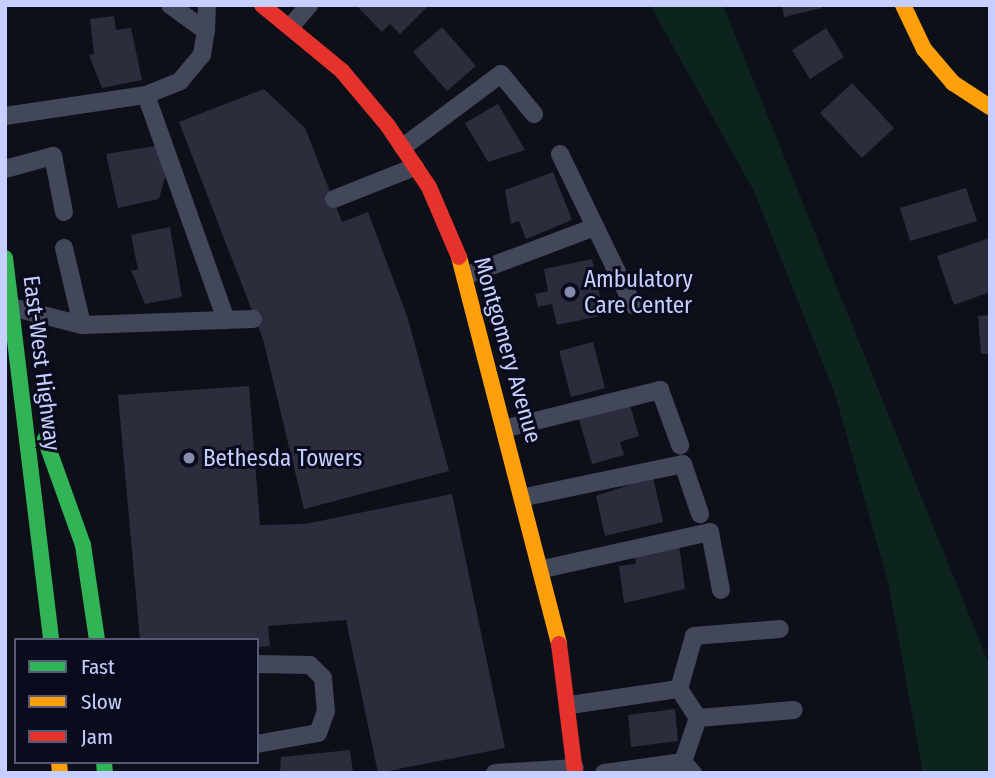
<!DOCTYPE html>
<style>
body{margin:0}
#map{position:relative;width:995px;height:778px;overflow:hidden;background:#0e1019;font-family:"Fira Sans Condensed",sans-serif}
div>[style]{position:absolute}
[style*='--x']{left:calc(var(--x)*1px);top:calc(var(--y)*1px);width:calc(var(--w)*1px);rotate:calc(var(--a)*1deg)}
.green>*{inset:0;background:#0d241e}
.building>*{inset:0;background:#2b2d3c}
.lane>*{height:18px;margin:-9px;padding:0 9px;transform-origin:9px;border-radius:9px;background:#42475a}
.fast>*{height:16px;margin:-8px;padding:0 8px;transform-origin:8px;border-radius:8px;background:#30b455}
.slow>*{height:16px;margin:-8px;padding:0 8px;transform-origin:8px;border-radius:8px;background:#ff9f0a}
.jam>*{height:16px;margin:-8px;padding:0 8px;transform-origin:8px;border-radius:8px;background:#e5322d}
.dots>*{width:19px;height:19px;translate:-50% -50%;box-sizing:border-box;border:4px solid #0a0c1d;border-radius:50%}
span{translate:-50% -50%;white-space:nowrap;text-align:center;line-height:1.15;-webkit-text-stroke:6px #0a0c1d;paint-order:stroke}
.poi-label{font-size:23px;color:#c6cfff}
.left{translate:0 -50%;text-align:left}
.street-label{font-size:23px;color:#c6cfff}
.frame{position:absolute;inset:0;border:7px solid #c6cfff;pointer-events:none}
.legend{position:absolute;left:14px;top:638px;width:245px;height:126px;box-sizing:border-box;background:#0a0c1d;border:2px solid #555a77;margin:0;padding:9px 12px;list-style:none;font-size:21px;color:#c6cfff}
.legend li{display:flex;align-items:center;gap:14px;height:35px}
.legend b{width:35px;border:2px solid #555a77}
</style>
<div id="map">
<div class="green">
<div style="clip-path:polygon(650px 5px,723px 5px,990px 667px,990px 773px,923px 773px,888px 582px,835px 394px,754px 191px)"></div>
</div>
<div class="building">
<div style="clip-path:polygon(356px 5px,429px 5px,400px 34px,390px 24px,382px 32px)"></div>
<div style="clip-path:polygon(782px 5px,822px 5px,822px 8px,784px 17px)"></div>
<div style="clip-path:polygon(114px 16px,116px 30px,131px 28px,142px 80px,102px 88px,89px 55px,94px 54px,90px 19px)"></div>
<div style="clip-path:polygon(442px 27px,476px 66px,447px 91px,413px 52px)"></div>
<div style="clip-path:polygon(826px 28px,844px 57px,810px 79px,792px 50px)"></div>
<div style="clip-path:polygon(852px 83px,894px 128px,862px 158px,820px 113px)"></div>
<div style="clip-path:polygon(264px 89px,305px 128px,342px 222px,368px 212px,408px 319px,449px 471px,304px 509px,263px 339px,179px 122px)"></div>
<div style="clip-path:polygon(498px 104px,525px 150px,488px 162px,465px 123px)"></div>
<div style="clip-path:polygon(162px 145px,167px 170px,159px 199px,118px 208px,106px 154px)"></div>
<div style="clip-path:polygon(553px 172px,572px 220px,526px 239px,519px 221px,511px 224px,505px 190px)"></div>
<div style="clip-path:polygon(966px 188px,977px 221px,910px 241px,900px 208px)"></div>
<div style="clip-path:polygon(170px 227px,182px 297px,145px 304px,131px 270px,138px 270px,131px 235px)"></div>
<div style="clip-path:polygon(990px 238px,990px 292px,954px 305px,937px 256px)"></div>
<div style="clip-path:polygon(592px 259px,604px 315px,557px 325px,552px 304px,538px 307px,535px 294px,548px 291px,544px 269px)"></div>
<div style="clip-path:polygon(990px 315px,990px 354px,981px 354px,978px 316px)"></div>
<div style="clip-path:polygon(593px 342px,605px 388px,571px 397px,559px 351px)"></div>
<div style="clip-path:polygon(249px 386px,260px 525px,305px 524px,452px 494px,505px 748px,378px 773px,346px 620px,268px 626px,270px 646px,257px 647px,257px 640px,140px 640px,118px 395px)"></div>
<div style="clip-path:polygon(629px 402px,639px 436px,620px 442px,624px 455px,592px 464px,578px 416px)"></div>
<div style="clip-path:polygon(653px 477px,663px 522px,605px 536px,596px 496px)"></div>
<div style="clip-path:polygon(679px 545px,685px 589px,624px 603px,619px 566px,636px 564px,634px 551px)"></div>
<div style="clip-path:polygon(675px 709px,678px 741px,631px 747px,628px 715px)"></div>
<div style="clip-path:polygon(350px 750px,353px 773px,280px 773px,281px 757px)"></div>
</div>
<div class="lane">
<div style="--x:291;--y:26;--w:28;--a:-49"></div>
<div style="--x:206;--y:31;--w:26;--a:-88"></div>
<div style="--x:146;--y:95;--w:239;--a:70.4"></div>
<div style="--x:5;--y:116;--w:143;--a:-8.5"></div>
<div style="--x:146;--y:95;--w:37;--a:-22"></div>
<div style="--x:180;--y:81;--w:34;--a:-50"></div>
<div style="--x:202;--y:55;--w:24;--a:-81"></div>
<div style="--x:206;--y:31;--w:44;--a:-144.2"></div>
<div style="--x:403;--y:147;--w:122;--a:-36.7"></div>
<div style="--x:501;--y:74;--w:52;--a:50.5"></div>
<div style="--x:560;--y:154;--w:168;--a:64.2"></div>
<div style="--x:5;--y:169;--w:50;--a:-15.2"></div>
<div style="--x:53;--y:156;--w:57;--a:78.9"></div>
<div style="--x:334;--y:199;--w:87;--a:-21.6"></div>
<div style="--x:64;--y:248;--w:79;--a:76.8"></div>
<div style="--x:82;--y:325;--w:171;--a:-2"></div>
<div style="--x:465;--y:276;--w:139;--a:-20.7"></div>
<div style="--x:15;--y:308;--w:69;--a:14.2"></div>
<div style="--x:507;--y:428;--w:158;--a:-13.9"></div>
<div style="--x:660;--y:390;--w:59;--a:70"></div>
<div style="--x:525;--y:497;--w:161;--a:-11.8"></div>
<div style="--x:683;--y:464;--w:53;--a:71.2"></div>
<div style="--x:543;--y:569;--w:171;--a:-12.5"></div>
<div style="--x:710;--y:532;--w:59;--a:79.3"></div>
<div style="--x:257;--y:664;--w:53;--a:1.1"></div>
<div style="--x:310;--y:665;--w:18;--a:45"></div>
<div style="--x:323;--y:678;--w:33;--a:85"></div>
<div style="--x:326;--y:711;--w:23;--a:110"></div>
<div style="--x:318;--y:733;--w:62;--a:169.8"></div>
<div style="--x:679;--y:689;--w:35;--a:57"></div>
<div style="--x:570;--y:705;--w:110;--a:-8.4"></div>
<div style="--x:679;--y:689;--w:55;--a:-74.2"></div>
<div style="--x:694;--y:636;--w:86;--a:-4.7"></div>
<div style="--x:683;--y:762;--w:46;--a:-71.2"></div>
<div style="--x:698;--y:718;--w:96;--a:-4.8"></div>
<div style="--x:495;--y:773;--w:80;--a:-3.6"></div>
<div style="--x:604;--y:773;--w:80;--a:-7.9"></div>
<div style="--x:683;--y:762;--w:15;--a:48"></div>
</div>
<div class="fast">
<div style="--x:5;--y:258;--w:385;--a:83.1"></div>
<div style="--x:45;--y:439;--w:113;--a:70.3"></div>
<div style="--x:83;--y:545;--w:96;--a:81.6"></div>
<div style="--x:104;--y:762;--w:11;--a:85"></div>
</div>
<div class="slow">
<div style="--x:903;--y:5;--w:49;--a:64.5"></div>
<div style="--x:924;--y:49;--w:45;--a:49.5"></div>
<div style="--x:953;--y:83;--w:44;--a:33"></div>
<div style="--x:459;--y:257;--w:400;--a:75.5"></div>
<div style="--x:59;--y:762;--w:11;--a:85"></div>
</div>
<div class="jam">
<div style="--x:262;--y:5;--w:104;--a:39.5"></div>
<div style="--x:342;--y:71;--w:72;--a:50.1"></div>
<div style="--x:388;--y:126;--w:73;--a:56.1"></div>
<div style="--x:429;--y:187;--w:76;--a:66.8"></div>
<div style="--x:559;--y:644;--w:130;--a:82.9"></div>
</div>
<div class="dots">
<div style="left:570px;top:292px;background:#868cae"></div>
<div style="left:189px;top:458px;background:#868cae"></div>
</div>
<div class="poi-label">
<span class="left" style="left:584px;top:292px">Ambulatory<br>Care Center</span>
<span class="left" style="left:203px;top:458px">Bethesda Towers</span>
</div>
<div class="street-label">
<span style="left:508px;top:350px;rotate:74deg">Montgomery Avenue</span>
<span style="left:42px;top:363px;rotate:83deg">East-West Highway</span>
</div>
<div class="frame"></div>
<ul class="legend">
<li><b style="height:9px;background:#30b455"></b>Fast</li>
<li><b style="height:9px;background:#ff9f0a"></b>Slow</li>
<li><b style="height:9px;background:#e5322d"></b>Jam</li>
</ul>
</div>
